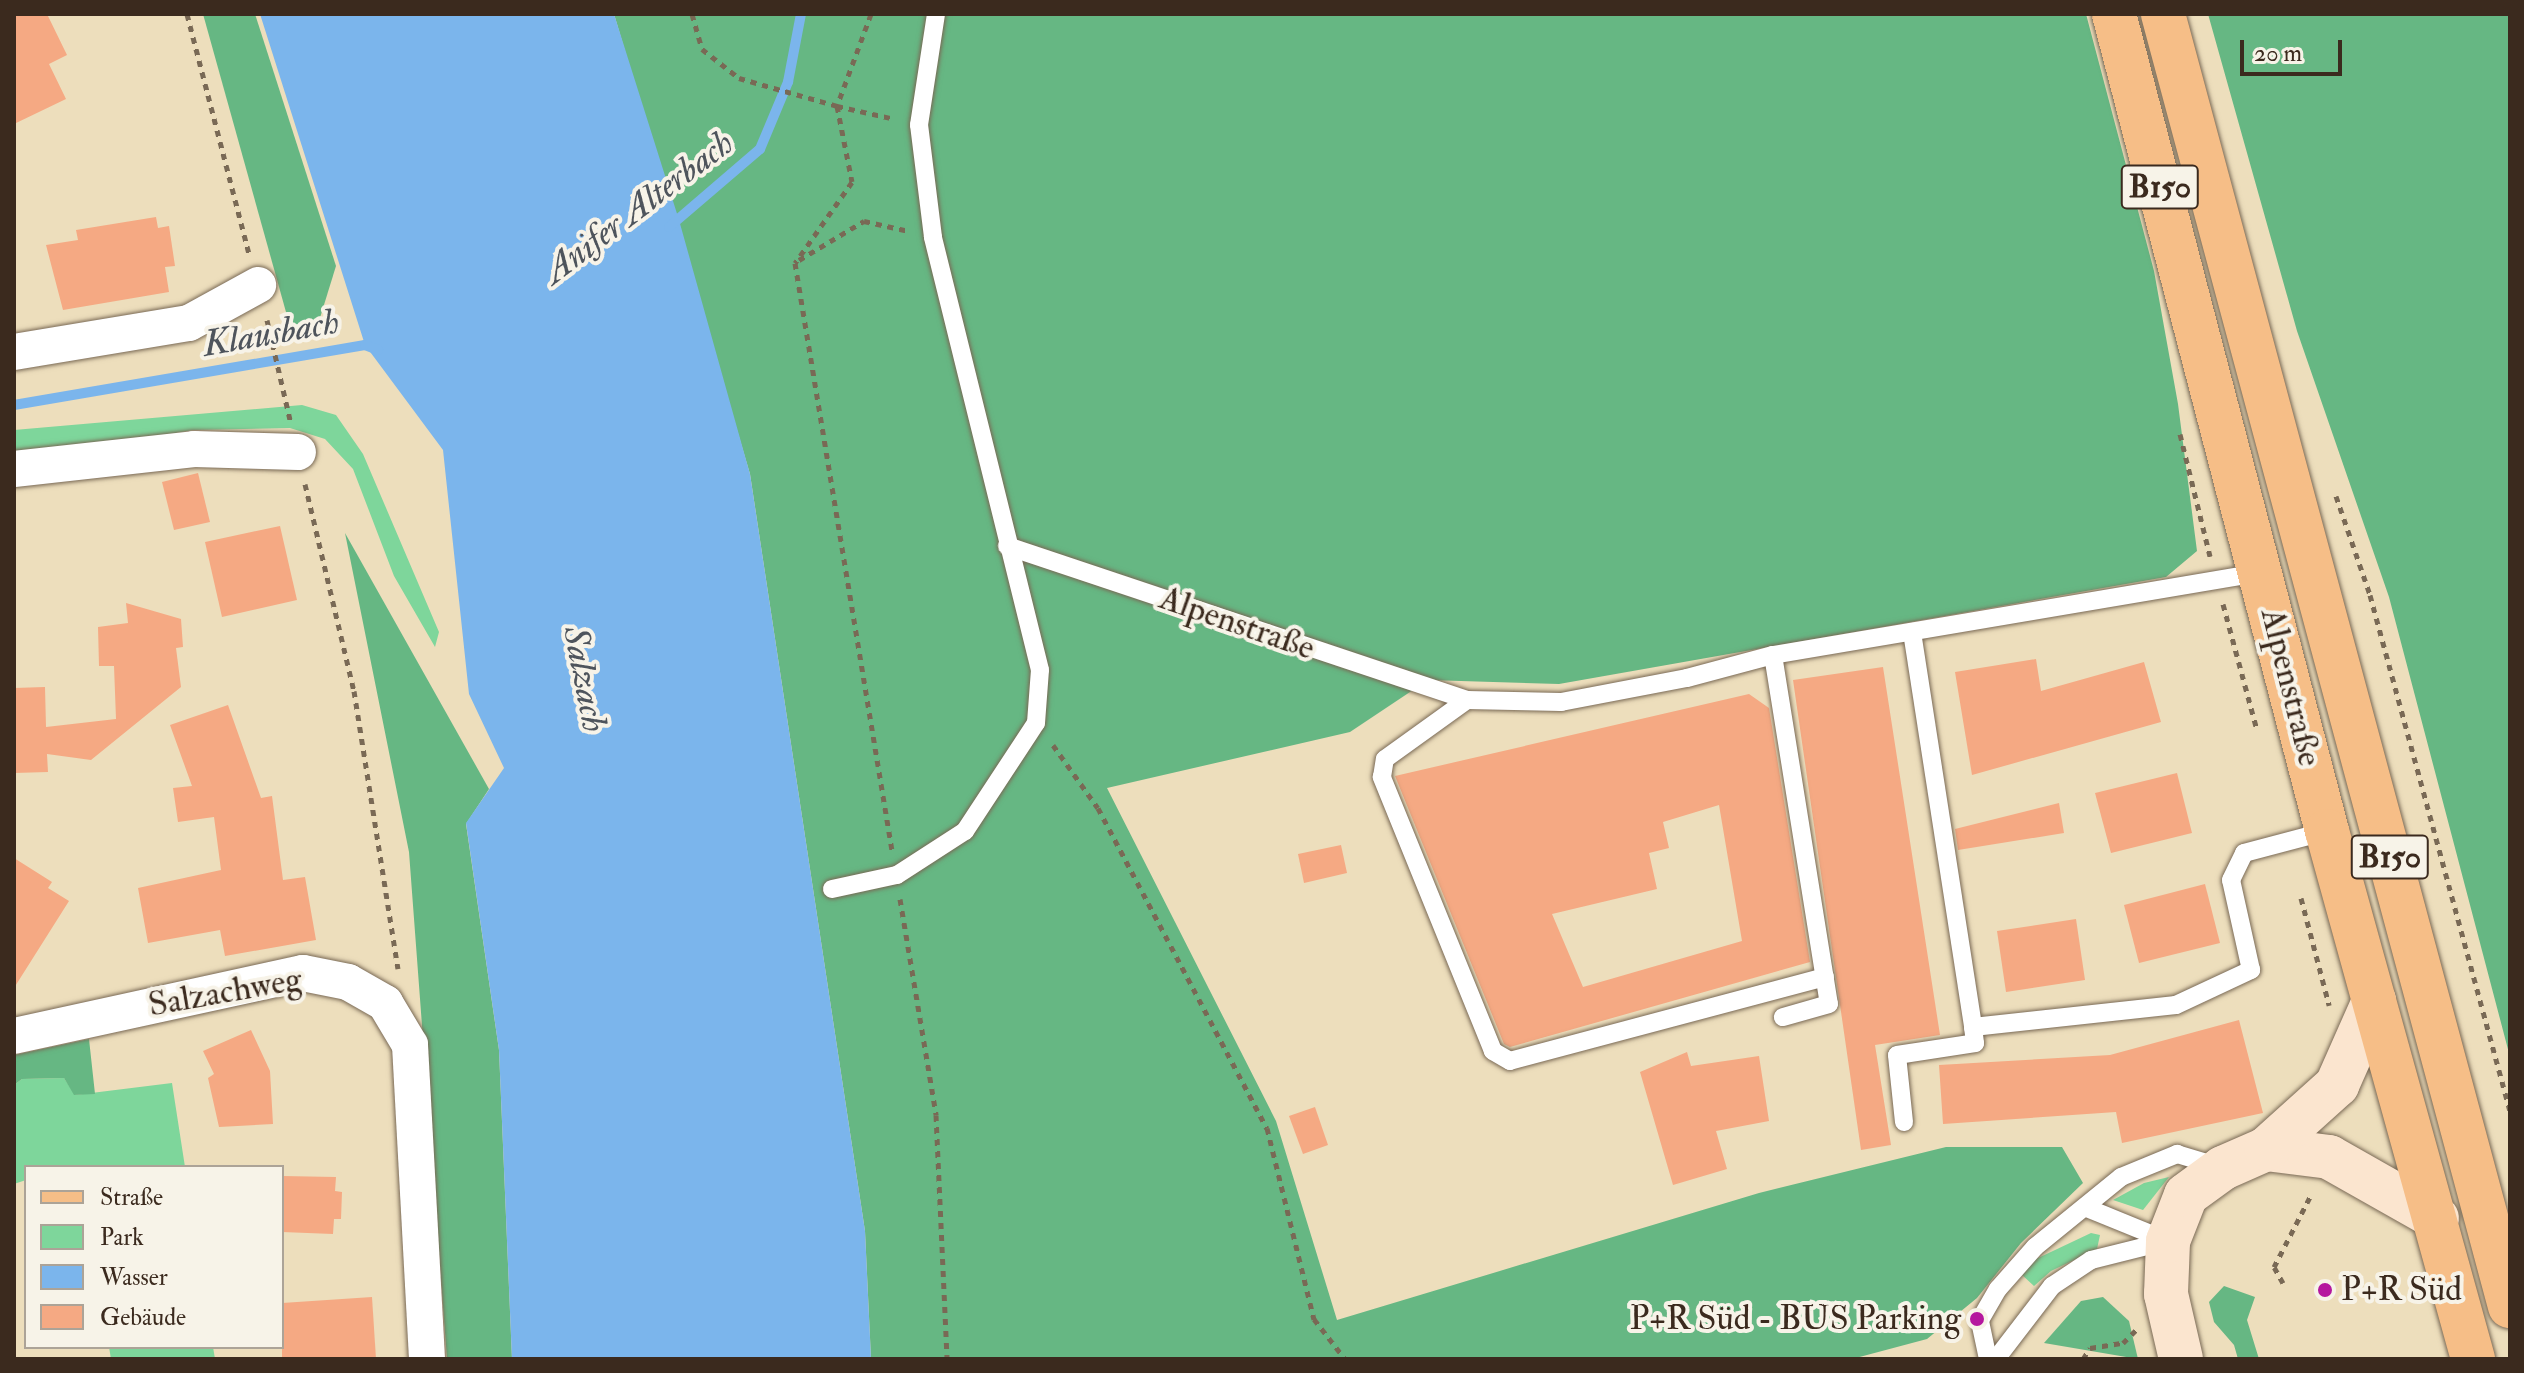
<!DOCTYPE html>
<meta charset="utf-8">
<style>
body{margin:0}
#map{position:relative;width:2524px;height:1373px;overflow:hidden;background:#eddebc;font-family:"IM FELL Double Pica",serif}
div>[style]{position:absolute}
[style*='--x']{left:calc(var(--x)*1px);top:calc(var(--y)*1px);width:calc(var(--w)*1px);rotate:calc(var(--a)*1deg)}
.green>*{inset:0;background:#7ed69b}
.forest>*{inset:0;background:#66b783}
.water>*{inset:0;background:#7bb5ec}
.stream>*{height:10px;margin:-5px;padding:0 5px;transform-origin:5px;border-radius:5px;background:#7bb5ec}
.building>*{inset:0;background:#f5a983}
.path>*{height:5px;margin-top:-2.5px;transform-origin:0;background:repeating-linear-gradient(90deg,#796955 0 6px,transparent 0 12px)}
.roads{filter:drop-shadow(0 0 2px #796955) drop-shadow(0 0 2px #796955)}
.lane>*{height:18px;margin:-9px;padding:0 9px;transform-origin:9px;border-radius:9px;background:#fff}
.street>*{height:36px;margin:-18px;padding:0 18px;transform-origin:18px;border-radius:18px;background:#fff}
.secondary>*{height:44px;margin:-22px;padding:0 22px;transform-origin:22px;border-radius:22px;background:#fbe5cf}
.primary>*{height:44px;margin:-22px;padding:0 22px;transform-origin:22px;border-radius:22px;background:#f6be87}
.dots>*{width:22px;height:22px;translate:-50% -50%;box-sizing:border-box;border:4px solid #f7f3e8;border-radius:50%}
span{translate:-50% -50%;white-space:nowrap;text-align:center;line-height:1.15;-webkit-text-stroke:8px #f7f3e8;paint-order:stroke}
.shield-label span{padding:2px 6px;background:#f7f3e8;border:2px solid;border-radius:6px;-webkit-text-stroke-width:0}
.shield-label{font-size:32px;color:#3b2a1e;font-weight:700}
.street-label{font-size:34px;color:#3b2a1e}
.poi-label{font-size:34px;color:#3b2a1e}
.left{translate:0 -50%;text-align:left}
.right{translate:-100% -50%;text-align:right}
.water-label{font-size:36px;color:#4e545c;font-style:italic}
.frame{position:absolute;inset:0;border:16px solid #3b2a1e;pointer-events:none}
.legend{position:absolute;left:24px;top:1165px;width:260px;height:184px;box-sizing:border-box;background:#f7f3e8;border:2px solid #aca397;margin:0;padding:10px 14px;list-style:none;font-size:24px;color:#3b2a1e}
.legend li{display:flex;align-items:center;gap:16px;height:40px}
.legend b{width:40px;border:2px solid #aca397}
.scale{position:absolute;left:2240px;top:40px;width:102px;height:36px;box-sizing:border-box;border:4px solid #3b2a1e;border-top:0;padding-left:10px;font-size:24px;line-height:28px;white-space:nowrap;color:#3b2a1e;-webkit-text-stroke:6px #f7f3e8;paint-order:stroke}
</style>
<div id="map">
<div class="green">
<div style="clip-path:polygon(302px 405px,336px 415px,363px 454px,439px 632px,435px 647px,394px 576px,353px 469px,325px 439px,290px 428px,193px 430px,67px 452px,14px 455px,14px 430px)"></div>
<div style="clip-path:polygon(64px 1078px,75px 1095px,172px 1083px,185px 1167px,26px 1167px,26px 1180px,14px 1184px,14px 1085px,22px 1079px)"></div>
<div style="clip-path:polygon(2169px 1177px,2143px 1210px,2113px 1200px,2144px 1183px)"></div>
<div style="clip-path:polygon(2091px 1233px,2100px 1235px,2097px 1249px,2051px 1271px,2034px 1286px,2021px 1274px,2036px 1259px)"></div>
<div style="clip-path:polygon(109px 1347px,213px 1347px,215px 1359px,111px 1359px)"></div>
</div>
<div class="forest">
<div style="clip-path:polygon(203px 14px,255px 14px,336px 266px,319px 321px,291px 330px)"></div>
<div style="clip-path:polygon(614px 14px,2086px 14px,2154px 271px,2178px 404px,2197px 551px,2166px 577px,1559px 684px,1428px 680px,1350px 732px,1107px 788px,1276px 1121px,1337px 1320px,1759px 1193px,1946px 1147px,2062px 1147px,2083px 1183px,2021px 1243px,1977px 1298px,1927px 1339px,1852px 1359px,871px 1359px,865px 1231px,750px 474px)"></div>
<div style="clip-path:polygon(2208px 14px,2510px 14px,2510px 1057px,2389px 597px,2297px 331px)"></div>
<div style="clip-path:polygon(345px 533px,489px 789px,466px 824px,499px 1050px,512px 1359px,447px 1359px,409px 852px)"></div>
<div style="clip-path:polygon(89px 1039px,95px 1094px,74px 1095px,64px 1078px,22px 1079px,14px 1085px,14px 1055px)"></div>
<div style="clip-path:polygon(2224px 1286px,2255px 1297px,2247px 1320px,2259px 1359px,2238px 1359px,2234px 1345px,2214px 1322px,2209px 1302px)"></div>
<div style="clip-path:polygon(2103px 1297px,2129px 1321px,2138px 1359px,2044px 1343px,2081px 1301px)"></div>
</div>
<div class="water">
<div style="clip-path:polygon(260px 14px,614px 14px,679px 220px,750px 474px,865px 1231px,871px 1359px,512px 1359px,499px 1050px,466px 823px,504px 768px,469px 694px,443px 450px,365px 345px)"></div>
</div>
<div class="stream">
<div style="--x:669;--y:227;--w:120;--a:-40.6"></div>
<div style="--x:760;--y:149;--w:73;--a:-67.3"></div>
<div style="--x:788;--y:82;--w:69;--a:-79.2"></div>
<div style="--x:14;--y:405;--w:356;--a:-9.7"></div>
<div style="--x:365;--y:345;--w:14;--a:21"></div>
</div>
<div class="building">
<div style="clip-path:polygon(14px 14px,47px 14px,67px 55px,49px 64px,66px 99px,14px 124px)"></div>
<div style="clip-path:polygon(156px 217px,158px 228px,169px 226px,175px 266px,165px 267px,169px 292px,63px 310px,46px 245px,78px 240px,76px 230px)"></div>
<div style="clip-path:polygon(198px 473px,210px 522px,174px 530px,162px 482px)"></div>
<div style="clip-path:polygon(280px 526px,297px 600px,222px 617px,205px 542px)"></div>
<div style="clip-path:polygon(126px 603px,181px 619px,183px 647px,176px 648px,181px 687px,91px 760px,47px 754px,48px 772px,14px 773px,14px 688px,45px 687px,46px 727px,116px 719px,114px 666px,99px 666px,98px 627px,128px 623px)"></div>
<div style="clip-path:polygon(2036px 659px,2041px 691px,2144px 662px,2161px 722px,1972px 775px,1955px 672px)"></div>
<div style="clip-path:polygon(1883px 667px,1940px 1035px,1875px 1045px,1891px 1145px,1861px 1150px,1793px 680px)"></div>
<div style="clip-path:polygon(evenodd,1749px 694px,1769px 708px,1810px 962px,1510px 1047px,1504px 1044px,1395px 776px,1749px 694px,1719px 805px,1742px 941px,1583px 987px,1552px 914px,1657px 889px,1649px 853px,1669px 848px,1663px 822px,1719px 805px)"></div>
<div style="clip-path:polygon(228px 705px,261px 798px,272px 796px,283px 880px,305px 877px,316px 940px,225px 956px,220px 930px,148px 943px,138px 888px,221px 870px,214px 817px,178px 822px,173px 788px,192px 786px,170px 725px)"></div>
<div style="clip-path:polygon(2177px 773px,2192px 833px,2111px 853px,2095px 793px)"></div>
<div style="clip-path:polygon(2059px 803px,2064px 833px,1958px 850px,1955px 829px)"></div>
<div style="clip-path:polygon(1341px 845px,1347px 873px,1304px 883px,1298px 854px)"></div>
<div style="clip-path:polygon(14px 858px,52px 882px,48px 888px,69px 901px,14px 988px)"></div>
<div style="clip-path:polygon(2205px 884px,2220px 943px,2139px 963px,2124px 905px)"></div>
<div style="clip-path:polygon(2076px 919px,2085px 980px,2006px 992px,1997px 931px)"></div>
<div style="clip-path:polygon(2239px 1020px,2263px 1113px,2122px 1143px,2116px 1112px,1943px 1124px,1939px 1065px,2110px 1055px)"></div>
<div style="clip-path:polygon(251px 1030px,270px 1071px,273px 1124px,219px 1127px,208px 1078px,214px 1074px,203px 1051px)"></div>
<div style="clip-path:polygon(1687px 1052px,1691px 1066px,1759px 1056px,1769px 1121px,1716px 1131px,1727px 1169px,1673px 1185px,1640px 1072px)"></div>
<div style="clip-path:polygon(1315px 1107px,1328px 1145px,1303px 1154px,1289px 1116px)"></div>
<div style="clip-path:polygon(282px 1176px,336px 1177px,335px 1191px,342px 1192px,341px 1219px,334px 1219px,333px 1234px,282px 1232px)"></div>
<div style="clip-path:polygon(372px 1297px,376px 1359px,282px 1359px,282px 1303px)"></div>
</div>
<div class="path">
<div style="--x:187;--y:14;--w:247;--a:75.5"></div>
<div style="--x:692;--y:14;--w:36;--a:74"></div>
<div style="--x:702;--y:49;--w:47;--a:38.1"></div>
<div style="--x:739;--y:78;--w:102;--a:15.9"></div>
<div style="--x:837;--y:106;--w:77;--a:78.8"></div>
<div style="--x:852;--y:182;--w:99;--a:125.1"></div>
<div style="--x:795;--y:263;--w:595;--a:80.62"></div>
<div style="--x:871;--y:14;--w:98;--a:110.3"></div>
<div style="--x:837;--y:106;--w:59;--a:12.6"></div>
<div style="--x:799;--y:260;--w:76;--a:-31"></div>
<div style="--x:864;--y:221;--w:46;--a:12.5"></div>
<div style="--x:267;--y:320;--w:103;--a:77"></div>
<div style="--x:2180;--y:434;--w:126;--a:76.2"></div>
<div style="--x:305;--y:484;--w:213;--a:76.7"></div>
<div style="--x:354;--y:691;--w:281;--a:81"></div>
<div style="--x:2336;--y:496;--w:105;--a:71"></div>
<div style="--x:2370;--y:595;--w:535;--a:74.82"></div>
<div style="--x:2223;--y:604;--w:131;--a:74.9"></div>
<div style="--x:1053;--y:745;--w:77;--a:54.5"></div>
<div style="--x:1098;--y:808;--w:362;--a:62.2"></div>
<div style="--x:1267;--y:1128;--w:197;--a:76.2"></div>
<div style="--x:1314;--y:1319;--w:51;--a:52.2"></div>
<div style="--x:2301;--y:898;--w:111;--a:75.3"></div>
<div style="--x:900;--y:899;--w:219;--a:80.5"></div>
<div style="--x:936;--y:1115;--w:244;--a:87.4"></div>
<div style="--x:2283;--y:1283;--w:18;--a:-119"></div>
<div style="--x:2274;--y:1267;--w:81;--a:-62.8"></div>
<div style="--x:2083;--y:1359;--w:13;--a:-58"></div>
<div style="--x:2090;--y:1348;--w:33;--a:-9"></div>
<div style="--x:2123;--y:1343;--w:18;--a:-45"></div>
</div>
<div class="roads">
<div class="lane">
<div style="--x:1007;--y:546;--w:485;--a:18.5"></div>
<div style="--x:1912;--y:632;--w:400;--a:81.2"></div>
<div style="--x:1973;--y:1027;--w:204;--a:-6.2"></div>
<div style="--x:2176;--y:1005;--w:83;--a:-25"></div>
<div style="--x:2251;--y:970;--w:92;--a:-102.5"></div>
<div style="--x:2231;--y:880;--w:30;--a:-64"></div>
<div style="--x:2244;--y:853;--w:86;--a:-14.8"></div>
<div style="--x:1773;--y:655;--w:353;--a:80.9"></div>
<div style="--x:1829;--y:1004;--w:48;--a:164.2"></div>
<div style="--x:832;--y:889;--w:66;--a:-12.2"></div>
<div style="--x:897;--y:875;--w:81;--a:-32.9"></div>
<div style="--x:965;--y:831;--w:129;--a:-56.7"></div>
<div style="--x:1036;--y:723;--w:53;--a:-85.7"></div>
<div style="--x:1040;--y:670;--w:446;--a:-103.9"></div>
<div style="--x:933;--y:237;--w:113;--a:-97.1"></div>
<div style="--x:919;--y:125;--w:112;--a:-81.3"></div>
<div style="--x:1825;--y:977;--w:326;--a:165.1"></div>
<div style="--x:1510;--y:1061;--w:20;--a:-150"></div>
<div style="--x:1493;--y:1051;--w:296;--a:-112.1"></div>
<div style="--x:1382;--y:777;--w:18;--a:-81"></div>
<div style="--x:1385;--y:759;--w:101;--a:-35.7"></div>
<div style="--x:1467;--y:700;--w:94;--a:1.2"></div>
<div style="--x:1561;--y:702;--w:128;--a:-10.8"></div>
<div style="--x:1687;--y:678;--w:89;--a:-15"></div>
<div style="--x:1773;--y:655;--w:494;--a:-9.6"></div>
<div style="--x:1904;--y:1122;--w:67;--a:-96"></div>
<div style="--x:1897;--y:1055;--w:79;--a:-8.7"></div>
<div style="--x:1975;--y:1043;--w:16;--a:-97"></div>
<div style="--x:2087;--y:1208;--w:87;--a:22.2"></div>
<div style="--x:1988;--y:1359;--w:40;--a:-102"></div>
<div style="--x:1980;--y:1320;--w:36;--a:-60"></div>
<div style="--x:1998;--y:1289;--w:56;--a:-48.6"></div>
<div style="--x:2035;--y:1247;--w:111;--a:-39.1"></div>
<div style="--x:2121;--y:1177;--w:61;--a:-22.3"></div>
<div style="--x:2177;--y:1154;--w:45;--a:16.8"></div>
<div style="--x:1996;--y:1359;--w:92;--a:-52.5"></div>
<div style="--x:2052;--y:1286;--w:47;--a:-33.7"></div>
<div style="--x:2091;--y:1260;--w:78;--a:-14"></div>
</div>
<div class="street">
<div style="--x:14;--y:352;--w:177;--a:-9.4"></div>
<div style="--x:189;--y:323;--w:79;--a:-28.8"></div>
<div style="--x:14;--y:469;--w:181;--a:-6.3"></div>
<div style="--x:194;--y:449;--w:104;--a:1.7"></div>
<div style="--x:14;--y:1036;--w:296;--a:-12.3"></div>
<div style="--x:303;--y:973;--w:46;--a:11.3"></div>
<div style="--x:348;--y:982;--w:43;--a:29.6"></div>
<div style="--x:385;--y:1003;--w:49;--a:59.2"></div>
<div style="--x:410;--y:1045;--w:314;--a:86.9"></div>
</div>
<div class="secondary">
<div style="--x:2266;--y:1149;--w:64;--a:7.2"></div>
<div style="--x:2329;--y:1157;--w:124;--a:29.5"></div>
<div style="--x:2181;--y:1359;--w:67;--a:-103"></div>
<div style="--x:2166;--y:1294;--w:53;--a:-87.8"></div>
<div style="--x:2168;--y:1241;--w:49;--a:-68.6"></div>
<div style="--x:2186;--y:1195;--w:46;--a:-36.1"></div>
<div style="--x:2223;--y:1168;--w:47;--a:-23.8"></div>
<div style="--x:2266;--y:1149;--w:96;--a:-42"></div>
<div style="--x:2337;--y:1085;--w:92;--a:-66.2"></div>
</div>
<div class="primary">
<div style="--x:2114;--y:14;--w:844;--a:75.39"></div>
<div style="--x:2327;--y:831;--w:548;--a:74.54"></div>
<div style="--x:2163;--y:14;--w:1338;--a:74.97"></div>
</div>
</div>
<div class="dots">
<div style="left:2325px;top:1290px;background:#b5179e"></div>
<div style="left:1977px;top:1319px;background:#b5179e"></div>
</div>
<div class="shield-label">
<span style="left:2160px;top:187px">B150</span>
<span style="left:2390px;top:857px">B150</span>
</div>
<div class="street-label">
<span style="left:1237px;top:623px;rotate:19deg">Alpenstraße</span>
<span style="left:2291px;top:687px;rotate:76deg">Alpenstraße</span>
<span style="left:225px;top:992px;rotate:-10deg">Salzachweg</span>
</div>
<div class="poi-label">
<span class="left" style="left:2341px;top:1290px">P+R Süd</span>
<span class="right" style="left:1961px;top:1319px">P+R Süd - BUS Parking</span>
</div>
<div class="water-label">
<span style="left:638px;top:207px;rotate:-37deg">Anifer Alterbach</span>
<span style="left:271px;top:333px;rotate:-10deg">Klausbach</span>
<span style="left:585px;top:679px;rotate:79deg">Salzach</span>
</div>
<div class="frame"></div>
<ul class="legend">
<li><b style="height:10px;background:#f6be87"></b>Straße</li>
<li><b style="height:22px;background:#7ed69b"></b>Park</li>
<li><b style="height:22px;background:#7bb5ec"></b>Wasser</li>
<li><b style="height:22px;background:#f5a983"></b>Gebäude</li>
</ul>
<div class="scale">20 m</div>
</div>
